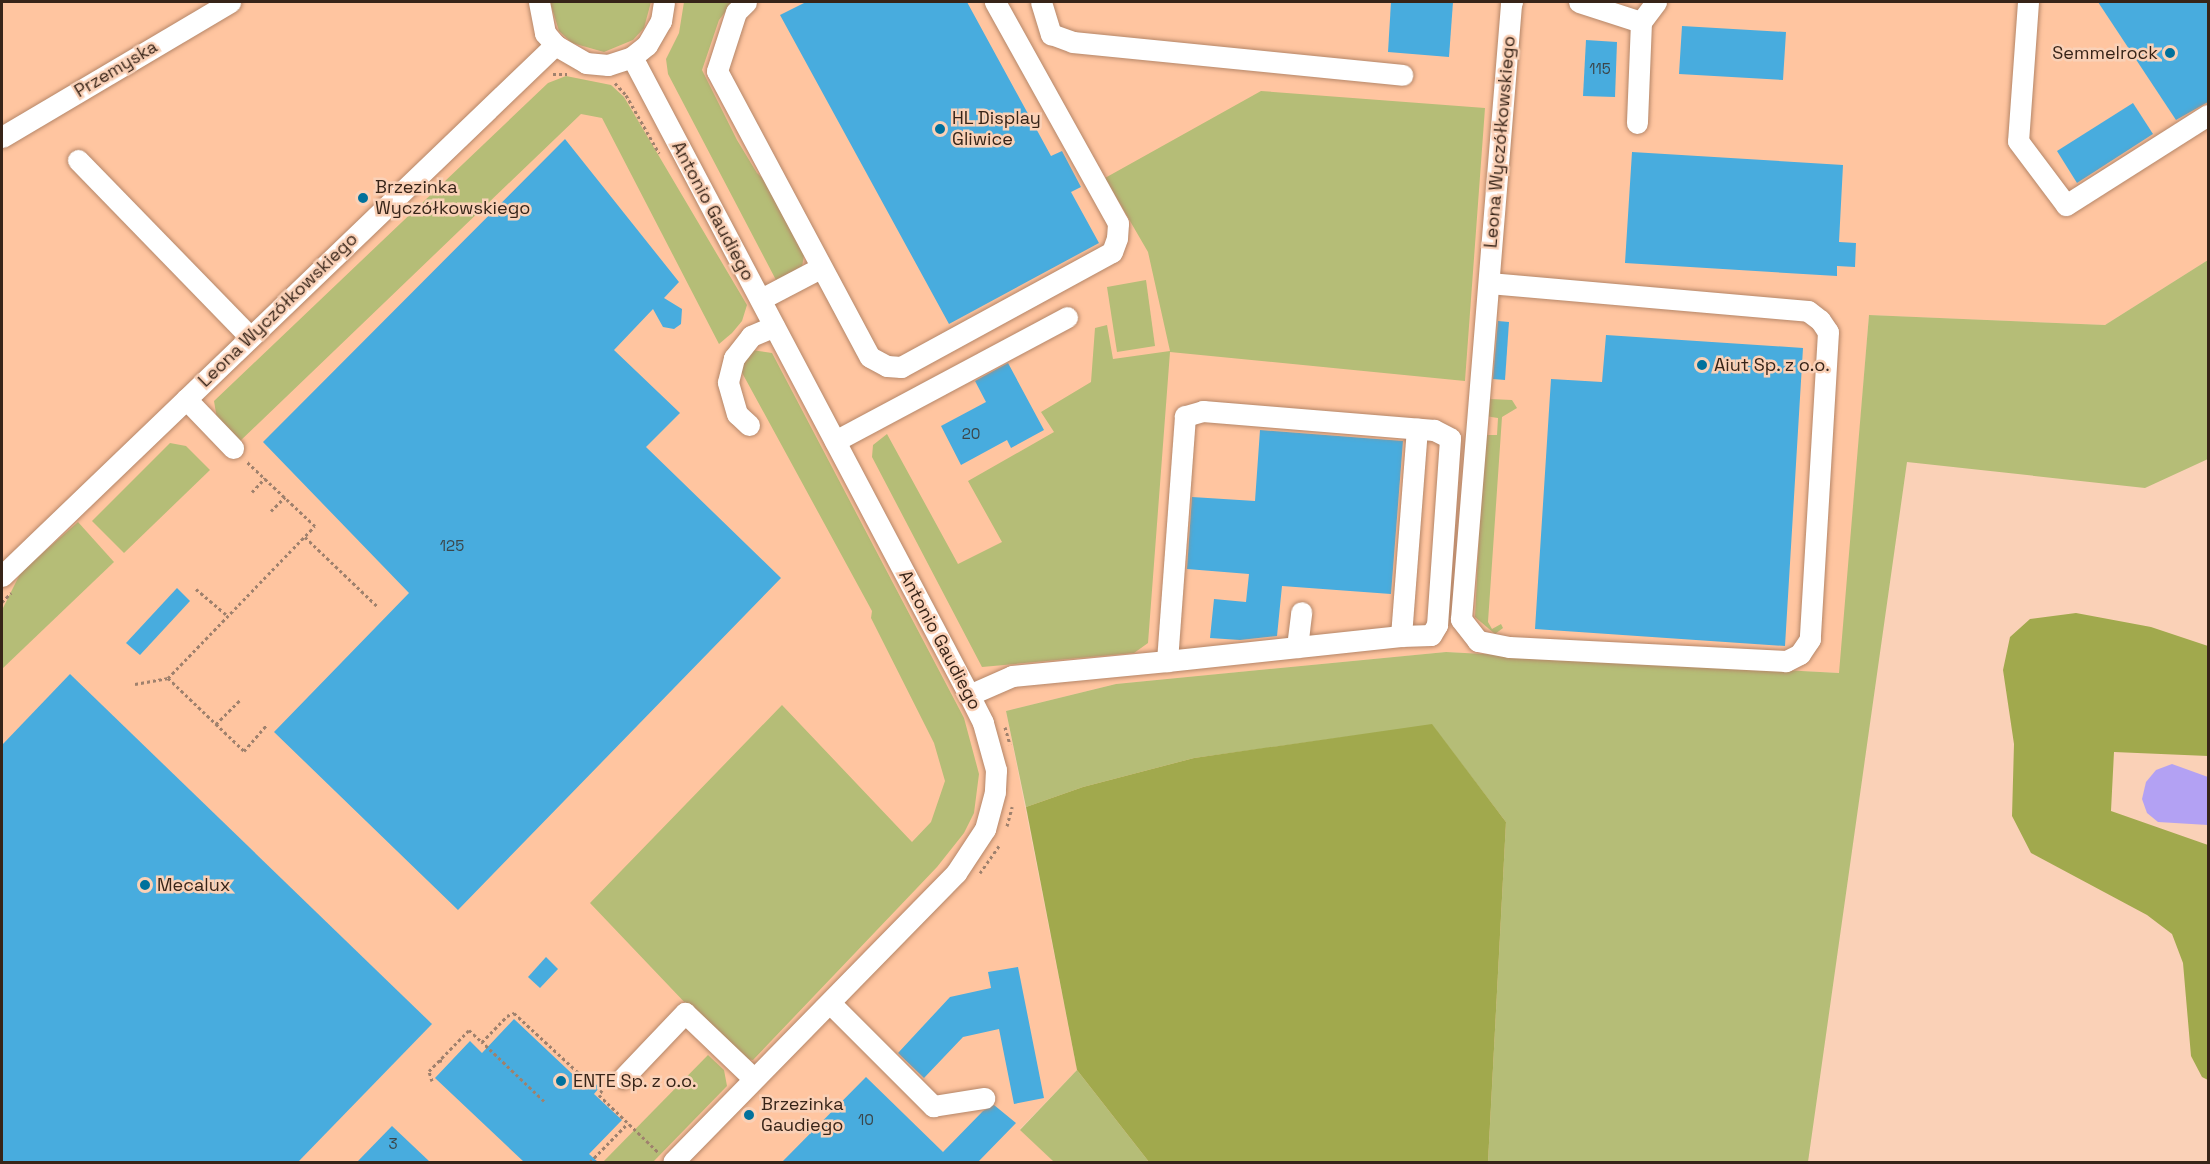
<!DOCTYPE html>
<meta charset="utf-8">
<style>
body{margin:0}
#map{position:relative;width:2210px;height:1164px;overflow:hidden;background:#fad1b7;font-family:"Space Grotesk",sans-serif}
div>[style]{position:absolute}
[style*='--x']{left:calc(var(--x)*1px);top:calc(var(--y)*1px);width:calc(var(--w)*1px);rotate:calc(var(--a)*1deg)}
.built>*{inset:0;background:#ffc5a0}
.green>*{inset:0;background:#b5bd77}
.forest>*{inset:0;background:#a1a94d}
.water>*{inset:0;background:#b3a1f3}
.building>*{inset:0;background:#48acde}
.path>*{height:3px;margin-top:-1.5px;transform-origin:0;background:repeating-linear-gradient(90deg,#9f816d 0 3px,transparent 0 6px)}
.roads{filter:drop-shadow(0 0 2px #b58668) drop-shadow(0 0 2px #b58668)}
.minor>*{height:21px;margin:-10.5px;padding:0 10.5px;transform-origin:10.5px;border-radius:10.5px;background:#fff}
.dots>*{width:16px;height:16px;translate:-50% -50%;box-sizing:border-box;border:3px solid #fad1b7;border-radius:50%}
span{translate:-50% -50%;white-space:nowrap;text-align:center;line-height:1.15;-webkit-text-stroke:5px #fad1b7;paint-order:stroke}
.number-label{font-size:15px;color:#3b464a}
.number-label span{-webkit-text-stroke-width:0}
.poi-label{font-size:18px;color:#372418}
.right{translate:-100% -50%;text-align:right}
.left{translate:0 -50%;text-align:left}
.street-label{font-size:18px;color:#372418}
.frame{position:absolute;inset:0;border:3px solid #372418;pointer-events:none}
</style>
<div id="map">
<div class="built">
<div style="clip-path:polygon(2px 2px,2208px 2px,2208px 260px,2105px 325px,1869px 315px,1840px 673px,1446px 652px,1116px 684px,1006px 711px,1077px 1070px,1020px 1129px,1054px 1162px,2px 1162px)"></div>
</div>
<div class="green">
<div style="clip-path:polygon(550px 2px,651px 2px,644px 28px,633px 40px,604px 52px,572px 43px,559px 31px)"></div>
<div style="clip-path:polygon(684px 2px,733px 2px,719px 20px,702px 70px,737px 140px,757px 173px,769px 184px,804px 255px,802px 267px,776px 280px,668px 74px,666px 59px,679px 33px)"></div>
<div style="clip-path:polygon(566px 76px,611px 85px,624px 97px,747px 305px,742px 321px,732px 333px,719px 344px,602px 118px,581px 114px,238px 443px,217px 419px,214px 401px,548px 83px)"></div>
<div style="clip-path:polygon(1261px 91px,1485px 108px,1465px 381px,1170px 352px,1148px 643px,1134px 653px,982px 667px,872px 457px,873px 445px,887px 434px,958px 564px,1002px 542px,968px 481px,1054px 432px,1041px 412px,1091px 382px,1095px 328px,1107px 325px,1113px 359px,1170px 351px,1148px 252px,1105px 178px)"></div>
<div style="clip-path:polygon(2208px 260px,2208px 459px,2145px 488px,1907px 462px,1808px 1162px,1488px 1162px,1506px 822px,1432px 725px,1194px 758px,1083px 787px,1026px 807px,1006px 711px,1116px 684px,1446px 652px,1839px 673px,1869px 315px,2105px 325px)"></div>
<div style="clip-path:polygon(1146px 280px,1155px 346px,1117px 352px,1107px 287px)"></div>
<div style="clip-path:polygon(751px 350px,772px 353px,964px 718px,979px 774px,974px 813px,964px 833px,937px 867px,753px 1060px,739px 1058px,729px 1049px,590px 903px,782px 705px,912px 842px,931px 822px,945px 781px,934px 743px,871px 618px,872px 611px,734px 358px)"></div>
<div style="clip-path:polygon(1490px 399px,1512px 400px,1517px 408px,1502px 417px,1488px 622px,1492px 629px,1501px 624px,1503px 628px,1495px 634px,1475px 617px,1484px 435px,1497px 435px,1498px 418px,1485px 416px)"></div>
<div style="clip-path:polygon(170px 443px,186px 446px,210px 470px,124px 553px,92px 521px)"></div>
<div style="clip-path:polygon(78px 522px,114px 562px,2px 669px,2px 610px,21px 572px)"></div>
<div style="clip-path:polygon(708px 1055px,724px 1070px,727px 1086px,653px 1162px,603px 1162px)"></div>
<div style="clip-path:polygon(1077px 1070px,1149px 1162px,1054px 1162px,1020px 1130px)"></div>
</div>
<div class="forest">
<div style="clip-path:polygon(2076px 613px,2151px 627px,2208px 646px,2208px 756px,2114px 752px,2111px 811px,2208px 845px,2208px 1080px,2202px 1077px,2191px 1056px,2183px 963px,2172px 934px,2147px 915px,2031px 853px,2012px 816px,2014px 744px,2003px 670px,2010px 637px,2030px 619px)"></div>
<div style="clip-path:polygon(1432px 724px,1506px 822px,1488px 1162px,1149px 1162px,1077px 1070px,1026px 807px,1083px 787px,1194px 758px)"></div>
</div>
<div class="water">
<div style="clip-path:polygon(2172px 764px,2208px 777px,2208px 825px,2158px 822px,2147px 813px,2142px 799px,2146px 782px,2156px 770px)"></div>
</div>
<div class="building">
<div style="clip-path:polygon(806px 2px,967px 2px,1051px 156px,1062px 151px,1081px 187px,1071px 192px,1099px 243px,949px 324px,780px 15px)"></div>
<div style="clip-path:polygon(1391px 2px,1453px 2px,1449px 57px,1388px 52px)"></div>
<div style="clip-path:polygon(2098px 2px,2208px 2px,2208px 102px,2176px 120px)"></div>
<div style="clip-path:polygon(1682px 26px,1786px 32px,1783px 80px,1679px 74px)"></div>
<div style="clip-path:polygon(1586px 40px,1617px 42px,1615px 97px,1583px 96px)"></div>
<div style="clip-path:polygon(2133px 103px,2153px 134px,2077px 183px,2057px 151px)"></div>
<div style="clip-path:polygon(565px 139px,679px 282px,664px 298px,682px 309px,681px 324px,674px 329px,663px 327px,653px 309px,614px 350px,680px 413px,646px 447px,781px 578px,458px 910px,274px 732px,409px 593px,263px 442px)"></div>
<div style="clip-path:polygon(1632px 152px,1843px 165px,1839px 242px,1856px 243px,1855px 267px,1837px 266px,1837px 276px,1625px 263px)"></div>
<div style="clip-path:polygon(1498px 321px,1509px 322px,1505px 380px,1493px 379px)"></div>
<div style="clip-path:polygon(1606px 335px,1803px 348px,1785px 646px,1535px 629px,1551px 379px,1602px 382px)"></div>
<div style="clip-path:polygon(1008px 363px,1044px 430px,1011px 448px,1007px 440px,961px 465px,941px 426px,986px 402px,975px 381px)"></div>
<div style="clip-path:polygon(1260px 430px,1403px 441px,1391px 594px,1282px 586px,1277px 636px,1240px 640px,1210px 638px,1214px 599px,1246px 602px,1249px 574px,1187px 569px,1192px 497px,1255px 501px)"></div>
<div style="clip-path:polygon(177px 588px,190px 601px,140px 655px,126px 643px)"></div>
<div style="clip-path:polygon(70px 674px,432px 1024px,298px 1162px,2px 1162px,2px 745px)"></div>
<div style="clip-path:polygon(546px 957px,558px 969px,540px 988px,528px 977px)"></div>
<div style="clip-path:polygon(1018px 967px,1044px 1098px,1014px 1104px,999px 1029px,963px 1037px,924px 1078px,898px 1053px,950px 997px,991px 988px,988px 972px)"></div>
<div style="clip-path:polygon(514px 1019px,584px 1085px,590px 1079px,595px 1083px,599px 1088px,594px 1094px,622px 1120px,589px 1154px,598px 1162px,524px 1162px,435px 1078px,470px 1041px,482px 1053px)"></div>
<div style="clip-path:polygon(866px 1077px,943px 1152px,983px 1111px,994px 1105px,1016px 1123px,978px 1162px,782px 1162px)"></div>
<div style="clip-path:polygon(392px 1126px,430px 1162px,357px 1162px)"></div>
</div>
<div class="path">
<div style="--x:553;--y:74;--w:14;--a:0"></div>
<div style="--x:615;--y:83;--w:16;--a:47"></div>
<div style="--x:626;--y:95;--w:67;--a:60.4"></div>
<div style="--x:252;--y:492;--w:19;--a:-47"></div>
<div style="--x:271;--y:511;--w:20;--a:-45"></div>
<div style="--x:305;--y:537;--w:101;--a:43.8"></div>
<div style="--x:196;--y:589;--w:42;--a:40.2"></div>
<div style="--x:2;--y:602;--w:13;--a:-45"></div>
<div style="--x:168;--y:678;--w:105;--a:43.8"></div>
<div style="--x:244;--y:751;--w:35;--a:-49"></div>
<div style="--x:135;--y:684;--w:34;--a:-10"></div>
<div style="--x:168;--y:678;--w:211;--a:-46"></div>
<div style="--x:315;--y:526;--w:96;--a:-136.7"></div>
<div style="--x:216;--y:724;--w:34;--a:-45"></div>
<div style="--x:1005;--y:727;--w:18;--a:74"></div>
<div style="--x:1007;--y:826;--w:20;--a:-75"></div>
<div style="--x:980;--y:873;--w:35;--a:-55"></div>
<div style="--x:439;--y:1061;--w:6;--a:-9"></div>
<div style="--x:432;--y:1081;--w:10;--a:-107"></div>
<div style="--x:429;--y:1071;--w:57;--a:-45.7"></div>
<div style="--x:469;--y:1030;--w:18;--a:43"></div>
<div style="--x:602;--y:1090;--w:6;--a:121"></div>
<div style="--x:599;--y:1095;--w:82;--a:44"></div>
<div style="--x:544;--y:1101;--w:86;--a:-136.4"></div>
<div style="--x:482;--y:1042;--w:36;--a:-46"></div>
<div style="--x:507;--y:1016;--w:8;--a:-23"></div>
<div style="--x:514;--y:1013;--w:94;--a:42.8"></div>
<div style="--x:583;--y:1077;--w:4;--a:-27"></div>
<div style="--x:590;--y:1162;--w:54;--a:-45.7"></div>
</div>
<div class="roads">
<div class="minor">
<div style="--x:539;--y:2;--w:32;--a:79"></div>
<div style="--x:545;--y:33;--w:16;--a:50"></div>
<div style="--x:555;--y:45;--w:36;--a:30"></div>
<div style="--x:586;--y:63;--w:22;--a:5"></div>
<div style="--x:608;--y:65;--w:25;--a:-18"></div>
<div style="--x:632;--y:57;--w:19;--a:-39"></div>
<div style="--x:647;--y:45;--w:28;--a:-60"></div>
<div style="--x:661;--y:21;--w:19;--a:-81"></div>
<div style="--x:746;--y:2;--w:14;--a:135"></div>
<div style="--x:736;--y:12;--w:62;--a:107.9"></div>
<div style="--x:717;--y:71;--w:324;--a:61.9"></div>
<div style="--x:870;--y:357;--w:19;--a:28"></div>
<div style="--x:887;--y:366;--w:14;--a:4"></div>
<div style="--x:901;--y:367;--w:240;--a:-28.6"></div>
<div style="--x:1112;--y:252;--w:15;--a:-70"></div>
<div style="--x:1117;--y:238;--w:15;--a:-86"></div>
<div style="--x:1118;--y:223;--w:253;--a:-119.1"></div>
<div style="--x:1041;--y:2;--w:34;--a:73"></div>
<div style="--x:1051;--y:34;--w:23;--a:20"></div>
<div style="--x:1073;--y:42;--w:331;--a:5.7"></div>
<div style="--x:1579;--y:2;--w:65;--a:17.9"></div>
<div style="--x:1641;--y:22;--w:101;--a:92.3"></div>
<div style="--x:2028;--y:2;--w:139;--a:94.1"></div>
<div style="--x:2018;--y:141;--w:80;--a:53.1"></div>
<div style="--x:2066;--y:205;--w:168;--a:-32.4"></div>
<div style="--x:1641;--y:22;--w:25;--a:-53"></div>
<div style="--x:632;--y:57;--w:722;--a:62.16"></div>
<div style="--x:969;--y:695;--w:31;--a:63"></div>
<div style="--x:983;--y:723;--w:49;--a:74.5"></div>
<div style="--x:996;--y:770;--w:22;--a:93"></div>
<div style="--x:995;--y:792;--w:38;--a:105"></div>
<div style="--x:985;--y:829;--w:53;--a:123.4"></div>
<div style="--x:956;--y:873;--w:404;--a:134.4"></div>
<div style="--x:2;--y:137;--w:265;--a:-30.6"></div>
<div style="--x:78;--y:160;--w:247;--a:45.8"></div>
<div style="--x:1489;--y:283;--w:320;--a:5"></div>
<div style="--x:1808;--y:311;--w:15;--a:37"></div>
<div style="--x:1820;--y:320;--w:14;--a:56"></div>
<div style="--x:1828;--y:332;--w:308;--a:93.4"></div>
<div style="--x:1810;--y:639;--w:18;--a:124"></div>
<div style="--x:1800;--y:654;--w:16;--a:153"></div>
<div style="--x:1786;--y:661;--w:277;--a:-177.1"></div>
<div style="--x:1509;--y:647;--w:32;--a:-169"></div>
<div style="--x:1478;--y:641;--w:28;--a:-128"></div>
<div style="--x:1461;--y:619;--w:617;--a:-85.35"></div>
<div style="--x:1511;--y:4;--w:2;--a:-63"></div>
<div style="--x:761;--y:299;--w:67;--a:-27.7"></div>
<div style="--x:186;--y:399;--w:68;--a:46.2"></div>
<div style="--x:749;--y:425;--w:16;--a:-137"></div>
<div style="--x:737;--y:414;--w:33;--a:-106"></div>
<div style="--x:728;--y:382;--w:25;--a:-76"></div>
<div style="--x:734;--y:358;--w:28;--a:-52"></div>
<div style="--x:751;--y:336;--w:25;--a:-23"></div>
<div style="--x:835;--y:441;--w:263;--a:-28.1"></div>
<div style="--x:2;--y:576;--w:767;--a:-43.84"></div>
<div style="--x:1401;--y:636;--w:208;--a:-85.6"></div>
<div style="--x:1297;--y:647;--w:35;--a:-83"></div>
<div style="--x:969;--y:695;--w:47;--a:-23.8"></div>
<div style="--x:1012;--y:676;--w:156;--a:-5.5"></div>
<div style="--x:1167;--y:661;--w:235;--a:-6.1"></div>
<div style="--x:1401;--y:636;--w:30;--a:-2"></div>
<div style="--x:1431;--y:635;--w:12;--a:-59"></div>
<div style="--x:1437;--y:625;--w:187;--a:-86"></div>
<div style="--x:1450;--y:438;--w:18;--a:-153"></div>
<div style="--x:1434;--y:430;--w:232;--a:-175.3"></div>
<div style="--x:1203;--y:411;--w:19;--a:164"></div>
<div style="--x:1185;--y:416;--w:246;--a:94.2"></div>
<div style="--x:830;--y:1003;--w:146;--a:45"></div>
<div style="--x:933;--y:1106;--w:52;--a:-8.9"></div>
<div style="--x:623;--y:1078;--w:90;--a:-46.4"></div>
<div style="--x:685;--y:1013;--w:95;--a:43.7"></div>
</div>
</div>
<div class="dots">
<div style="left:2170px;top:53px;background:#00719c"></div>
<div style="left:940px;top:129px;background:#00719c"></div>
<div style="left:363px;top:198px;background:#00719c"></div>
<div style="left:1702px;top:365px;background:#00719c"></div>
<div style="left:145px;top:885px;background:#00719c"></div>
<div style="left:561px;top:1081px;background:#00719c"></div>
<div style="left:749px;top:1115px;background:#00719c"></div>
</div>
<div class="number-label">
<span style="left:1600px;top:69px">115</span>
<span style="left:971px;top:434px">20</span>
<span style="left:452px;top:546px">125</span>
<span style="left:866px;top:1120px">10</span>
<span style="left:393px;top:1144px">3</span>
</div>
<div class="poi-label">
<span class="right" style="left:2158px;top:53px">Semmelrock</span>
<span class="left" style="left:952px;top:129px">HL Display<br>Gliwice</span>
<span class="left" style="left:375px;top:198px">Brzezinka<br>Wyczółkowskiego</span>
<span class="left" style="left:1714px;top:365px">Aiut Sp. z o.o.</span>
<span class="left" style="left:157px;top:885px">Mecalux</span>
<span class="left" style="left:573px;top:1081px">ENTE Sp. z o.o.</span>
<span class="left" style="left:761px;top:1115px">Brzezinka<br>Gaudiego</span>
</div>
<div class="street-label">
<span style="left:116px;top:69px;rotate:-31deg">Przemyska</span>
<span style="left:1500px;top:142px;rotate:-85deg">Leona Wyczółkowskiego</span>
<span style="left:713px;top:211px;rotate:62deg">Antonio Gaudiego</span>
<span style="left:278px;top:310px;rotate:-44deg">Leona Wyczółkowskiego</span>
<span style="left:940px;top:640px;rotate:62deg">Antonio Gaudiego</span>
</div>
<div class="frame"></div>
</div>
